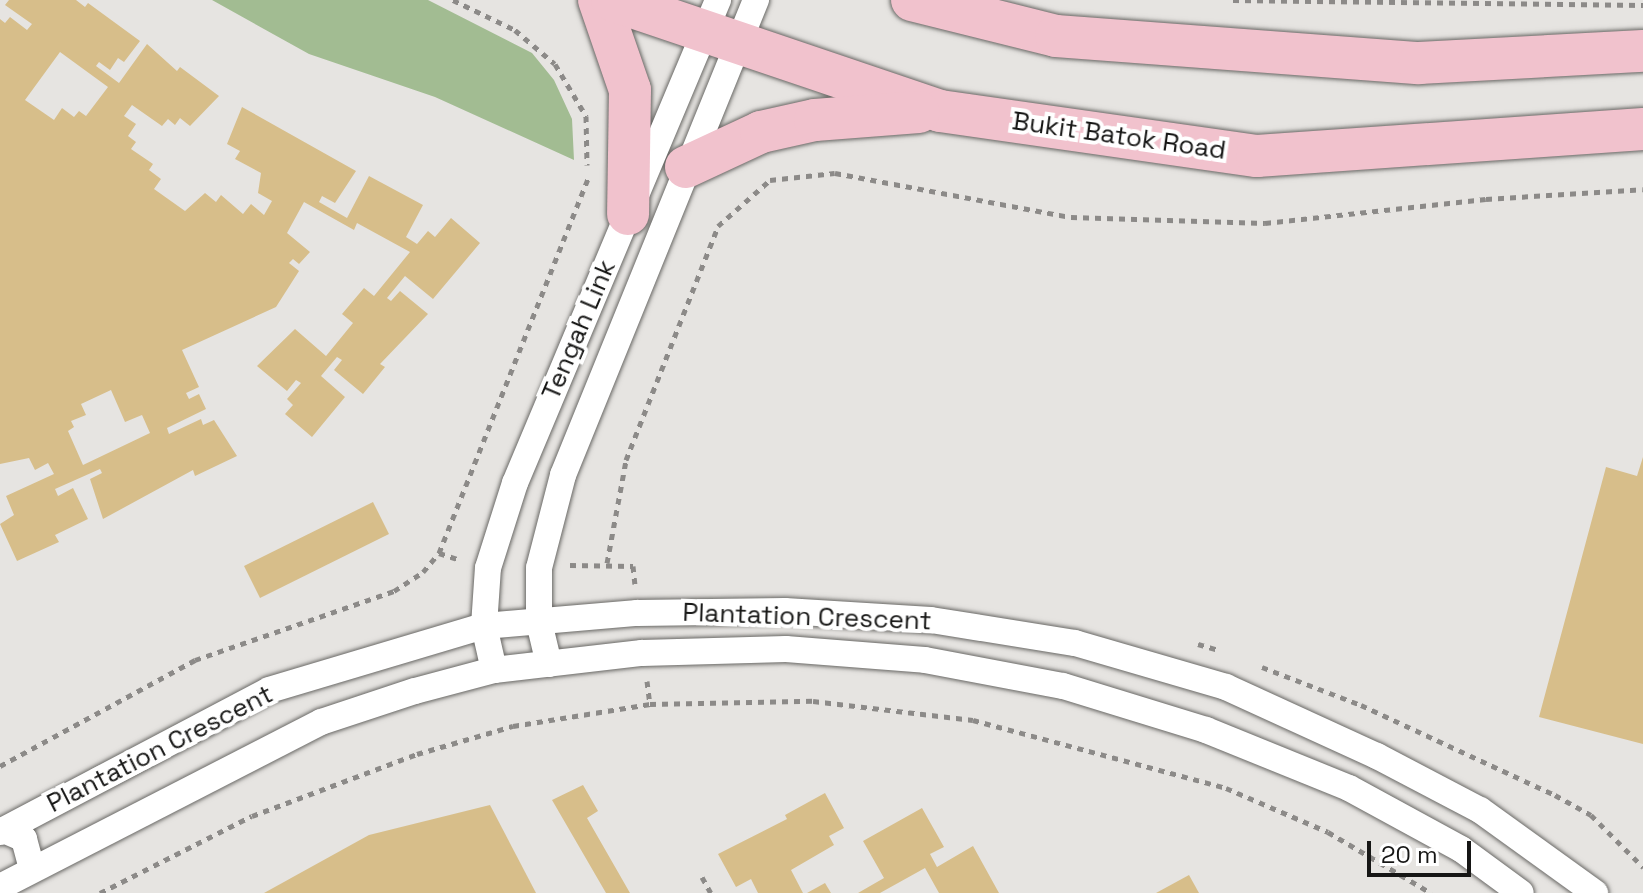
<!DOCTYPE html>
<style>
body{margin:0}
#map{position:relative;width:1643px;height:893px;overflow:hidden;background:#e6e4e1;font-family:"Space Grotesk",sans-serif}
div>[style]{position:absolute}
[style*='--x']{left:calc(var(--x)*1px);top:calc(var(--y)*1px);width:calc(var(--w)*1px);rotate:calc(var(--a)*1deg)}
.green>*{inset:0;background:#a2bc92}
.building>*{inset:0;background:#d7be8a}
.path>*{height:5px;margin-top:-2.5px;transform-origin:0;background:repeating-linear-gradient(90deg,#8c8a88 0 6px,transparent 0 12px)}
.roads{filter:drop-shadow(0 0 2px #696865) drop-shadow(0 0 2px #696865)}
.street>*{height:26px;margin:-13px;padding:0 13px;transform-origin:13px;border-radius:13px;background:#fff}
.primary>*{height:42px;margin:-21px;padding:0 21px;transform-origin:21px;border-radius:21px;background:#f1c2cd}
span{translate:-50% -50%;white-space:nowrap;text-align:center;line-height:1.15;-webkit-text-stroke:8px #fff;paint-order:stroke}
.street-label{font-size:26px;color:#161615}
.scale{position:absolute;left:1367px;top:841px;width:104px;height:36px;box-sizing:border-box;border:4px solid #161615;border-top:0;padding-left:10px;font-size:24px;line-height:28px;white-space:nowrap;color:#161615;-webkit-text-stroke:6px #fff;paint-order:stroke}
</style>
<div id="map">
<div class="green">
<div style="clip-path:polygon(212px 0,428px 0,532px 53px,554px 80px,572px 119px,574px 160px,435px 97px,309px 54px)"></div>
</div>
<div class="building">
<div style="clip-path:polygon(evenodd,9px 0,76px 0,85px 7px,88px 3px,140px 41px,124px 62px,118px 58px,110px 70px,99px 62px,96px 66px,119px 83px,147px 44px,177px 71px,180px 67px,219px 96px,190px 126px,180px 118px,175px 125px,168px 119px,162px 126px,132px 105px,124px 116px,136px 124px,128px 136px,136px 142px,131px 149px,153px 164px,149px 170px,161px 179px,154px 189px,185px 211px,205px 193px,216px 202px,221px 195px,243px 214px,251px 204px,264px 215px,272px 201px,258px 193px,261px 173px,235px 159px,240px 151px,227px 144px,242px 107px,356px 171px,335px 203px,322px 196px,319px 202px,347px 218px,369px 176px,423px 205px,406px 237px,417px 244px,428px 231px,435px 237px,451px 218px,480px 243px,433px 299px,405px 276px,387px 298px,391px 301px,400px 291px,428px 314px,380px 364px,385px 367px,363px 394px,334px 370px,342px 360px,337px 357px,321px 376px,345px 397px,312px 437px,285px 414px,293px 405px,287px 399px,301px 383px,296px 380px,287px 391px,257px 366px,295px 329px,326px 356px,353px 323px,342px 314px,364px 288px,374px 296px,410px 252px,357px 223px,354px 230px,304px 202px,287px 233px,310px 252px,299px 264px,293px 259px,289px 263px,299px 271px,276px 307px,182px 350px,199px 387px,186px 393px,189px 399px,199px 394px,206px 409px,167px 428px,169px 434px,201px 419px,203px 425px,214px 420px,237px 456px,195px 476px,193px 470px,103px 519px,90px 479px,102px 473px,100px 469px,55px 489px,58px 496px,73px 488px,88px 519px,55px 535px,59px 542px,17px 561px,0 524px,14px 515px,6px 496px,54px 474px,48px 463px,35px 470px,29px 458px,0 464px,0 19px,5px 23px,10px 17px,27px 30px,32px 24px,5px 5px,9px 0,60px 52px,108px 87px,86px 116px,79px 111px,74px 117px,62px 108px,54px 120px,25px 100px,60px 52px,9px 0,111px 390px,125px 422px,142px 415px,150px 433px,83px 465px,68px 431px,74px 427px,71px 421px,86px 415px,81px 404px,111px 390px)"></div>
<div style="clip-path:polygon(1643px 457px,1643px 744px,1539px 717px,1606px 467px,1637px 476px)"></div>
<div style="clip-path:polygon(373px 502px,389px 534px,260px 598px,244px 566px)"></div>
<div style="clip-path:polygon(583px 785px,598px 811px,587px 818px,630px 893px,606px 893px,552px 800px)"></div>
<div style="clip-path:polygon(825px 793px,844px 828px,829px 836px,834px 845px,791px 870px,803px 893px,758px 893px,751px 879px,736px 887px,718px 854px,787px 819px,785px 815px)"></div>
<div style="clip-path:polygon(490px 805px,536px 893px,264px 893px,369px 835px)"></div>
<div style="clip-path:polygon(922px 808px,944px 847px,930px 854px,937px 867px,973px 846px,999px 893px,939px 893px,925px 868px,880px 893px,858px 893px,884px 878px,863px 841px)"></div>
<div style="clip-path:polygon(1189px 875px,1199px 893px,1156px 893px)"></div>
<div style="clip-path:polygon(825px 883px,831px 893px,807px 893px)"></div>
</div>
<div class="path">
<div style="--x:453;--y:0;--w:69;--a:25.8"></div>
<div style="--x:515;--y:30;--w:52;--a:40.4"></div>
<div style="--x:555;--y:64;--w:61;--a:59.2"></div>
<div style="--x:586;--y:116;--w:49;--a:88.8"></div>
<div style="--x:1233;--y:0;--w:410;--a:0.7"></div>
<div style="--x:439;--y:553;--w:23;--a:18"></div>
<div style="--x:607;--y:563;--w:105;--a:-79.5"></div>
<div style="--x:626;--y:460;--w:251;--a:-68.5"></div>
<div style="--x:718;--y:226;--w:69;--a:-41.5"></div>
<div style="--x:770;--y:180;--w:65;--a:-6.1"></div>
<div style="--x:835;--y:173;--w:240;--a:10.6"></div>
<div style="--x:1071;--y:217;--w:194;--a:1.8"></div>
<div style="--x:1265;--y:223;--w:222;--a:-6.2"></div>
<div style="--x:1486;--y:199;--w:157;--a:-3.6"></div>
<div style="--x:570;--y:565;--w:63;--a:0.9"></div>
<div style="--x:633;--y:566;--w:18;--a:84"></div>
<div style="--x:1198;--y:644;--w:22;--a:16"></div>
<div style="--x:1262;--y:667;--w:106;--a:21"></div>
<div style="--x:1361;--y:705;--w:214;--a:24.9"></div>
<div style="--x:1555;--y:795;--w:41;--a:29.1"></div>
<div style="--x:1591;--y:815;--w:74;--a:45"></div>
<div style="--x:647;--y:681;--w:23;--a:83"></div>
<div style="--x:0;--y:766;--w:222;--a:-28.5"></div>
<div style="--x:195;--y:660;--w:211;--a:-19.1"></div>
<div style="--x:394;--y:591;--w:35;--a:-33"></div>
<div style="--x:423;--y:572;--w:25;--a:-50"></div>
<div style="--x:439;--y:553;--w:403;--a:-68.3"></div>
<div style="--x:702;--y:877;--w:18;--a:61"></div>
<div style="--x:100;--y:893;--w:170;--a:-26.9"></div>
<div style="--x:252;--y:816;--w:176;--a:-20.6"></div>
<div style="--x:417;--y:754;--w:100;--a:-16.3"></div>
<div style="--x:513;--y:726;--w:139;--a:-9.1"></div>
<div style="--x:650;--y:704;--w:163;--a:-1.1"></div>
<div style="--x:813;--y:701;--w:161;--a:6.8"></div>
<div style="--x:973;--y:720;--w:262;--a:15"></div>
<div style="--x:1226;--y:788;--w:111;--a:23.3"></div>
<div style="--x:1328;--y:832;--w:120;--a:30.6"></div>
</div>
<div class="roads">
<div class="street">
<div style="--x:549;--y:664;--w:43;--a:-103.4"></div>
<div style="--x:539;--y:622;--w:54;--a:-90"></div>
<div style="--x:539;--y:568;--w:96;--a:-75.5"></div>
<div style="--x:563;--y:475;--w:513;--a:-67.89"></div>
<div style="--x:494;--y:670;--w:45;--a:-102.8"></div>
<div style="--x:484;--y:626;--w:58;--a:-86.1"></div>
<div style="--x:488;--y:568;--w:89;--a:-72.4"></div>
<div style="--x:515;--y:483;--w:524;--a:-67.2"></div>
<div style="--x:4;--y:830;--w:22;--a:24"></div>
<div style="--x:24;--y:839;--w:31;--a:75"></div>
<div style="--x:0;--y:832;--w:304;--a:-27.8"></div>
<div style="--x:269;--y:690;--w:224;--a:-16.6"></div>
<div style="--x:484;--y:626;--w:154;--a:-4.9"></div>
<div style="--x:637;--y:613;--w:148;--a:-0.8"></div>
<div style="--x:785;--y:611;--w:146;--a:3.5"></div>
<div style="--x:931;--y:620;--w:146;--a:9.1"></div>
<div style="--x:1075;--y:643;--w:157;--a:16.2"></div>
<div style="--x:1226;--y:687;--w:166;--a:24.6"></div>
<div style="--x:1377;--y:756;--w:116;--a:27.7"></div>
<div style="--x:1480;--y:810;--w:142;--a:35.8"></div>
<div style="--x:0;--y:887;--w:361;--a:-27.2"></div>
<div style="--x:321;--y:722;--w:99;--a:-18.3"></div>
<div style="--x:415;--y:691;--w:82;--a:-14.9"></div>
<div style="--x:494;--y:670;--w:149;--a:-6.6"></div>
<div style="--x:642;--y:653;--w:144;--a:-1.6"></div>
<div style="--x:786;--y:649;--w:139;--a:4.5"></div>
<div style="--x:925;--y:660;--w:140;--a:10.7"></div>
<div style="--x:1063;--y:686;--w:150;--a:17.1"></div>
<div style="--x:1206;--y:730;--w:154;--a:22.1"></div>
<div style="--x:1349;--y:788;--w:128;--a:28.6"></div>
<div style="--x:1461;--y:849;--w:74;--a:36.3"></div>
</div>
<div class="primary">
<div style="--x:599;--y:0;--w:95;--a:71"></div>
<div style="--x:630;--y:90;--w:124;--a:90.9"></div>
<div style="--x:612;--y:0;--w:346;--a:18.7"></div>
<div style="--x:940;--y:111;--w:320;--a:8.1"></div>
<div style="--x:1257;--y:156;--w:387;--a:-4"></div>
<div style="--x:912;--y:0;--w:148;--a:14"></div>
<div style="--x:1056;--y:36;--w:364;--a:4.3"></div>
<div style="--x:1419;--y:63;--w:224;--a:-3.1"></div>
<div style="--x:686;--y:167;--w:83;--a:-25"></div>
<div style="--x:761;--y:132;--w:55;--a:-12.5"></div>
<div style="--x:815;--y:120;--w:104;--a:-4.4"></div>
</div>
</div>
<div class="street-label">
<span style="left:1119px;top:136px;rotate:8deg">Bukit Batok Road</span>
<span style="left:579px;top:330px;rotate:-67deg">Tengah Link</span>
<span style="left:807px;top:617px;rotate:2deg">Plantation Crescent</span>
<span style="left:160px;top:749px;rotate:-27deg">Plantation Crescent</span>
</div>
<div class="scale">20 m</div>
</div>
